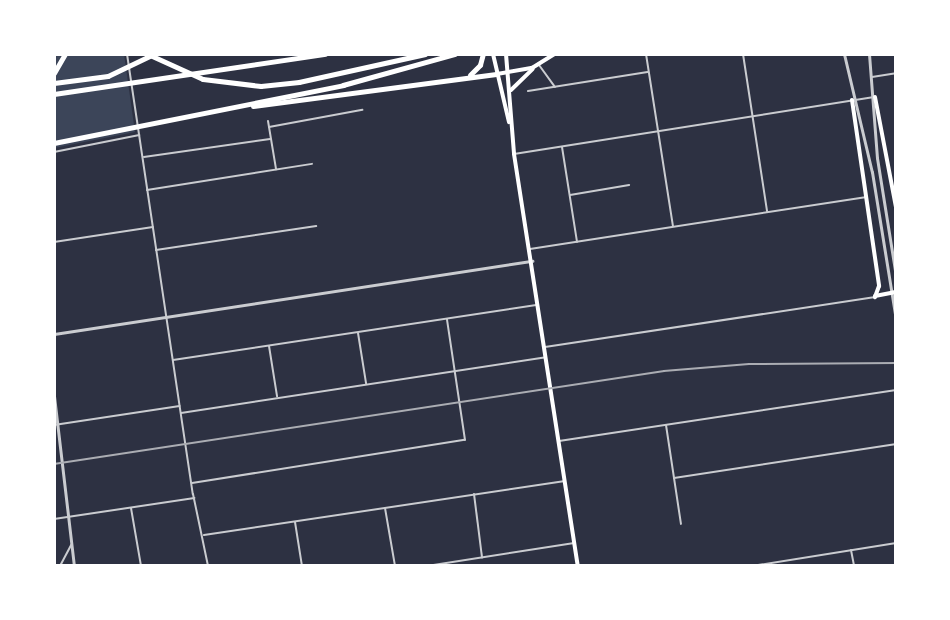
<!DOCTYPE html>
<style>
body{margin:0}
#map{position:relative;width:950px;height:620px;overflow:hidden;background:#2d3142;font-family:"DejaVu Sans",sans-serif}
div>[style]{position:absolute}
[style*='--x']{left:calc(var(--x)*1px);top:calc(var(--y)*1px);width:calc(var(--w)*1px);rotate:calc(var(--a)*1deg)}
.green>*{inset:0;background:#3c4559}
.service>*{height:1.5px;margin:-0.75px;padding:0 0.75px;transform-origin:0.75px;border-radius:0.75px;background:#caccd0}
.minor>*{height:2px;margin:-1px;padding:0 1px;transform-origin:1px;border-radius:1px;background:#caccd0}
.tertiary>*{height:3px;margin:-1.5px;padding:0 1.5px;transform-origin:1.5px;border-radius:1.5px;background:#caccd0}
.secondary>*{height:4px;margin:-2px;padding:0 2px;transform-origin:2px;border-radius:2px;background:#fff}
.primary>*{height:4px;margin:-2px;padding:0 2px;transform-origin:2px;border-radius:2px;background:#fff}
.motorway>*{height:4.5px;margin:-2.25px;padding:0 2.25px;transform-origin:2.25px;border-radius:2.25px;background:#fff}
.rail>*{height:1.5px;margin:-0.75px;padding:0 0.75px;transform-origin:0.75px;border-radius:0.75px;background:#abadb3}
span{translate:-50% -50%;white-space:nowrap;text-align:center;line-height:1.15;-webkit-text-stroke:6px #fff;paint-order:stroke}
.frame{position:absolute;inset:0;border:56px solid #fff;pointer-events:none}
</style>
<div id="map">
<div class="green">
<div style="clip-path:polygon(54px 54px,124px 54px,135px 132px,54px 148px)"></div>
</div>
<div class="service">
<div style="--x:144;--y:157;--w:127;--a:-8.1"></div>
</div>
<div class="minor">
<div style="--x:127;--y:54;--w:445;--a:81.5"></div>
<div style="--x:193;--y:494;--w:74;--a:78.2"></div>
<div style="--x:646;--y:54;--w:174;--a:81.1"></div>
<div style="--x:743;--y:54;--w:159;--a:81.3"></div>
<div style="--x:539;--y:65;--w:27;--a:54"></div>
<div style="--x:872;--y:77;--w:24;--a:-9"></div>
<div style="--x:528;--y:91;--w:121;--a:-9"></div>
<div style="--x:268;--y:121;--w:49;--a:80.5"></div>
<div style="--x:269;--y:127;--w:95;--a:-10.4"></div>
<div style="--x:562;--y:147;--w:96;--a:81"></div>
<div style="--x:54;--y:152;--w:87;--a:-11.3"></div>
<div style="--x:514;--y:154;--w:363;--a:-9"></div>
<div style="--x:147;--y:190;--w:167;--a:-9"></div>
<div style="--x:570;--y:195;--w:60;--a:-9.6"></div>
<div style="--x:54;--y:242;--w:100;--a:-8.6"></div>
<div style="--x:530;--y:249;--w:339;--a:-8.8"></div>
<div style="--x:156;--y:250;--w:162;--a:-8.5"></div>
<div style="--x:358;--y:333;--w:51;--a:80.9"></div>
<div style="--x:269;--y:346;--w:51;--a:80.9"></div>
<div style="--x:545;--y:347;--w:334;--a:-8.6"></div>
<div style="--x:173;--y:360;--w:369;--a:-8.6"></div>
<div style="--x:181;--y:413;--w:369;--a:-8.7"></div>
<div style="--x:54;--y:425;--w:127;--a:-8.6"></div>
<div style="--x:666;--y:425;--w:100;--a:81.4"></div>
<div style="--x:559;--y:441;--w:341;--a:-8.6"></div>
<div style="--x:674;--y:478;--w:225;--a:-8.7"></div>
<div style="--x:192;--y:483;--w:276;--a:-9"></div>
<div style="--x:465;--y:440;--w:122;--a:-98.5"></div>
<div style="--x:474;--y:494;--w:64;--a:82.8"></div>
<div style="--x:131;--y:508;--w:59;--a:80.2"></div>
<div style="--x:385;--y:508;--w:59;--a:80.2"></div>
<div style="--x:54;--y:519;--w:142;--a:-8.5"></div>
<div style="--x:295;--y:522;--w:45;--a:81"></div>
<div style="--x:204;--y:535;--w:365;--a:-8.5"></div>
<div style="--x:851;--y:550;--w:16;--a:79"></div>
<div style="--x:60;--y:566;--w:24;--a:-62"></div>
<div style="--x:427;--y:566;--w:149;--a:-8.9"></div>
<div style="--x:752;--y:566;--w:146;--a:-9.1"></div>
</div>
<div class="tertiary">
<div style="--x:844;--y:54;--w:121;--a:76.7"></div>
<div style="--x:872;--y:172;--w:151;--a:80.8"></div>
<div style="--x:869;--y:54;--w:104;--a:85.6"></div>
<div style="--x:877;--y:158;--w:121;--a:80.9"></div>
<div style="--x:54;--y:334;--w:484;--a:-8.7"></div>
<div style="--x:54;--y:396;--w:171;--a:83.3"></div>
</div>
<div class="secondary">
<div style="--x:497;--y:74;--w:36;--a:-10"></div>
<div style="--x:532;--y:68;--w:26;--a:-32"></div>
<div style="--x:511;--y:90;--w:30;--a:-44"></div>
<div style="--x:875;--y:97;--w:112;--a:79.2"></div>
<div style="--x:852;--y:100;--w:188;--a:81.7"></div>
<div style="--x:879;--y:286;--w:12;--a:110"></div>
<div style="--x:875;--y:296;--w:21;--a:-11"></div>
</div>
<div class="primary">
<div style="--x:493;--y:54;--w:70;--a:76.8"></div>
<div style="--x:506;--y:54;--w:100;--a:85.4"></div>
<div style="--x:514;--y:154;--w:417;--a:81.2"></div>
</div>
<div class="motorway">
<div style="--x:148;--y:54;--w:60;--a:24.4"></div>
<div style="--x:203;--y:79;--w:58;--a:6.9"></div>
<div style="--x:261;--y:86;--w:38;--a:-6"></div>
<div style="--x:299;--y:82;--w:129;--a:-12.5"></div>
<div style="--x:54;--y:73;--w:22;--a:-60"></div>
<div style="--x:470;--y:75;--w:14;--a:-45"></div>
<div style="--x:480;--y:65;--w:11;--a:-75"></div>
<div style="--x:54;--y:83;--w:54;--a:-7.4"></div>
<div style="--x:108;--y:76;--w:51;--a:-25.6"></div>
<div style="--x:54;--y:94;--w:274;--a:-8.4"></div>
<div style="--x:253;--y:106;--w:245;--a:-7.5"></div>
<div style="--x:54;--y:143;--w:295;--a:-11.3"></div>
<div style="--x:343;--y:85;--w:116;--a:-15.5"></div>
</div>
<div class="rail">
<div style="--x:54;--y:464;--w:617;--a:-8.67"></div>
<div style="--x:664;--y:371;--w:85;--a:-4.7"></div>
<div style="--x:749;--y:364;--w:147;--a:-0.4"></div>
</div>
<div class="frame"></div>
</div>
